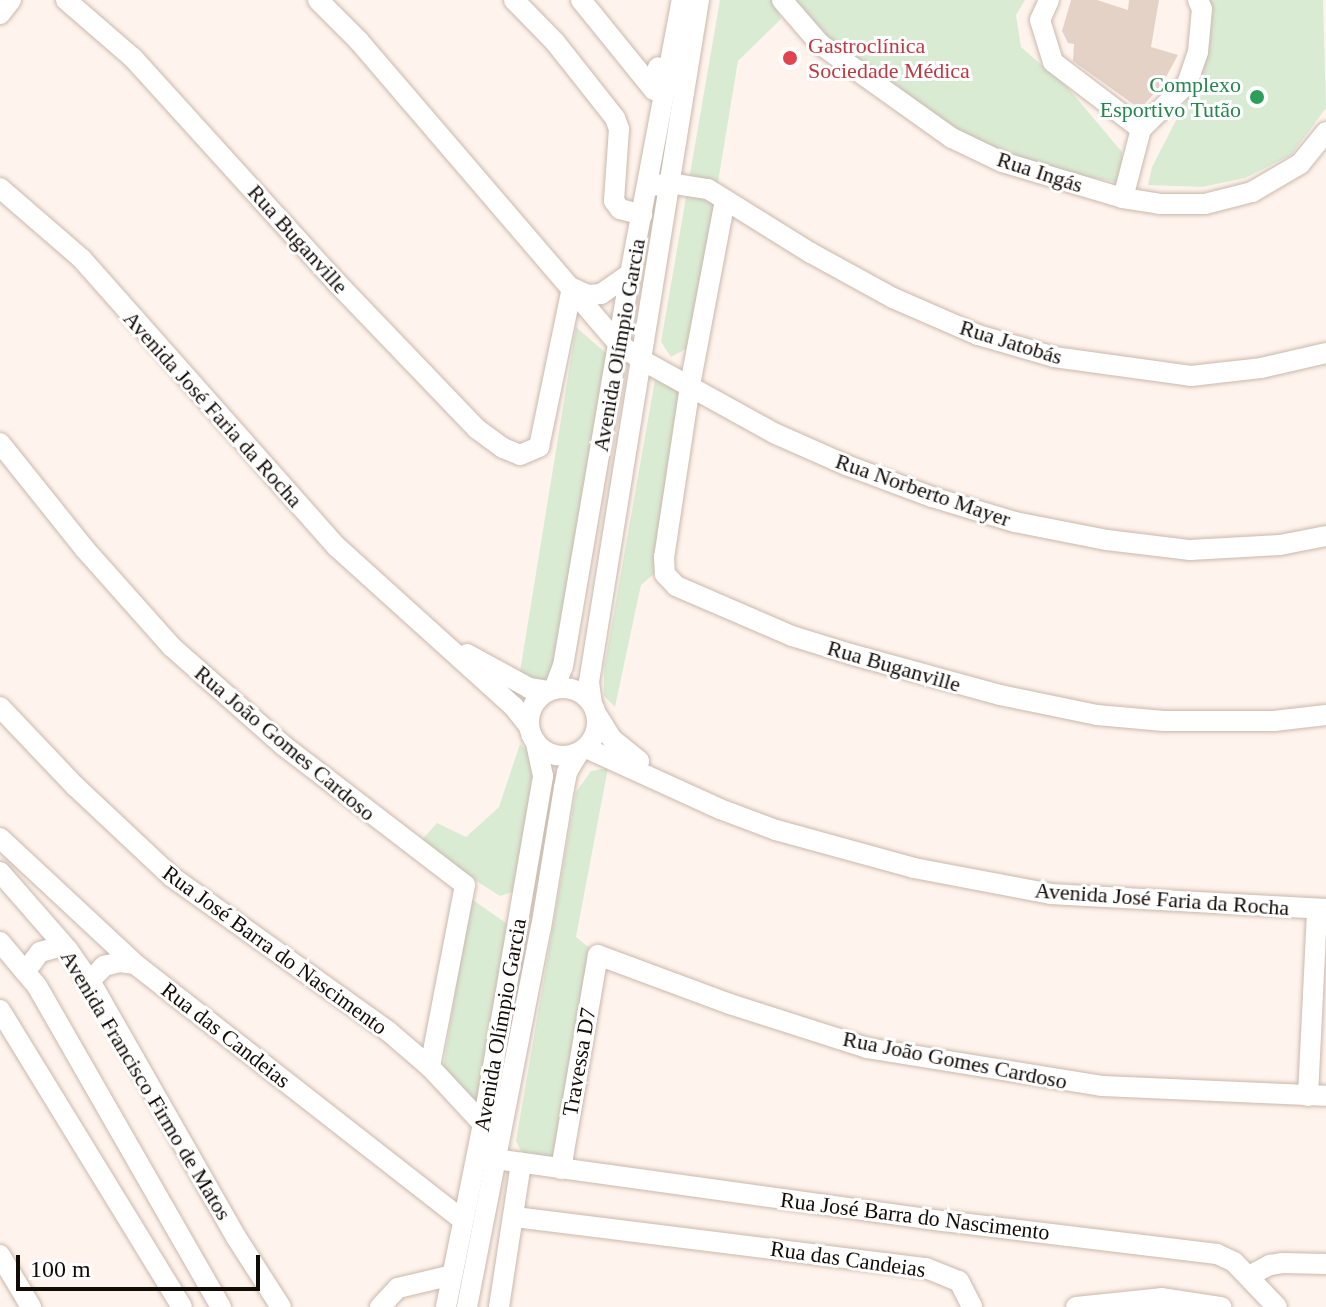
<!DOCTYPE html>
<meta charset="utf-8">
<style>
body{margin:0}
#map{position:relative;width:1326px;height:1307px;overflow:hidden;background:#fff4ed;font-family:"Times New Roman",serif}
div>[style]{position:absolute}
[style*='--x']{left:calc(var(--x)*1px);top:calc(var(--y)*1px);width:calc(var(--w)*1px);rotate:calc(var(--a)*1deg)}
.green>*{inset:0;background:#daebd4}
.building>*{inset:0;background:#e4d2c6}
.roads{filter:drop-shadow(0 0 2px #cab9ad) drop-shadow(0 0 2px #cab9ad)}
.minor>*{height:20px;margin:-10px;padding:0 10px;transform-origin:10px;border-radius:10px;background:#fff}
.minor>.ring{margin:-10px;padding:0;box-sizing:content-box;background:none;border:20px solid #fff;border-radius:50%}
.dots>*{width:22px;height:22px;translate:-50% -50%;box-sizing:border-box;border:4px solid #fff;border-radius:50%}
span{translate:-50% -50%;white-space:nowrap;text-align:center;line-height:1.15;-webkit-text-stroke:6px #fff;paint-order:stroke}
.health-label{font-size:22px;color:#be3a42}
.left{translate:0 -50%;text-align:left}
.leisure-label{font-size:22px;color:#27864d}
.right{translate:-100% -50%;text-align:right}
.street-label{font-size:22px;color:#120c08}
.scale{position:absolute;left:16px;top:1255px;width:244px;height:36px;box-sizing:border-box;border:4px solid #120c08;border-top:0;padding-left:10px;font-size:24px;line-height:28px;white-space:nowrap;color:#120c08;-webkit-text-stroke:6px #fff;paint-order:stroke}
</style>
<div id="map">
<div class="green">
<div style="clip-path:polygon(720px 0,773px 0,781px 19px,738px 61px,691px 346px,671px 357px,661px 342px)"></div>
<div style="clip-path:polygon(793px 0,1025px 0,1016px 15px,1021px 47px,1068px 88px,1122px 152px,1122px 183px,1063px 172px,979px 142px,899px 94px,797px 14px)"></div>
<div style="clip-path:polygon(1207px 0,1323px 0,1326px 108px,1291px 155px,1245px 178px,1202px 187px,1148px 185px,1152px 167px,1193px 87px)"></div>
<div style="clip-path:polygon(576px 327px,607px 354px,557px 661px,544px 682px,519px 678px)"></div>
<div style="clip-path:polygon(669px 379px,685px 391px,655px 573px,641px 585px,615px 707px,604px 696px,604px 669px,655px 380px)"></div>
<div style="clip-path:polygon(520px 744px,530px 754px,536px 777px,515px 891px,500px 896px,418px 844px,437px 823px,466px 837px,499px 807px)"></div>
<div style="clip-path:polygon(608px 768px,576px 937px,592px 950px,560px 1150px,549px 1160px,523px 1155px,516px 1141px,576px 792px,591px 771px)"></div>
<div style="clip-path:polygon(470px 898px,509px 925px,479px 1105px,443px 1070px)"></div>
</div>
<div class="building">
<div style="clip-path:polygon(1071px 0,1097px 0,1128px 10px,1129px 0,1159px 0,1151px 47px,1178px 55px,1161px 86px,1140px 109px,1073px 61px,1074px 44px,1068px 43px,1062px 31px)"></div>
</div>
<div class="roads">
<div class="minor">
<div style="--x:66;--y:0;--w:89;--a:40.9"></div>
<div style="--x:133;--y:58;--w:305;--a:47.8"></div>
<div style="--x:338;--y:284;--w:201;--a:46.2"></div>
<div style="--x:477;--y:429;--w:32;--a:36"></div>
<div style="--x:503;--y:448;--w:18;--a:22"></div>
<div style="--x:520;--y:455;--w:21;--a:-23"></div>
<div style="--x:539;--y:447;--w:162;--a:-78.3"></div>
<div style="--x:318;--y:0;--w:57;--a:45"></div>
<div style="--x:358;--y:40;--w:399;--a:49.4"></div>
<div style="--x:618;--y:343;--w:27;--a:36"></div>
<div style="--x:640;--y:359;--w:155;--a:28.9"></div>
<div style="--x:776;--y:434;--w:77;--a:23.9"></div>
<div style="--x:846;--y:465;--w:92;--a:20.4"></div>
<div style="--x:932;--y:497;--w:87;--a:16.8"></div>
<div style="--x:1015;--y:522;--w:94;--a:11.1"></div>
<div style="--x:1107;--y:540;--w:84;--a:6.9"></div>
<div style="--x:1190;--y:550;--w:90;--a:-3.2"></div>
<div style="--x:1280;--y:545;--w:47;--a:-11.1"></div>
<div style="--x:514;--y:0;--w:59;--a:45.7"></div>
<div style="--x:555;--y:42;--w:97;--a:51.7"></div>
<div style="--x:615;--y:118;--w:12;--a:70"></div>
<div style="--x:619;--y:129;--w:72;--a:94"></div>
<div style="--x:614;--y:201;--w:10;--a:53"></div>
<div style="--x:620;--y:209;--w:23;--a:15"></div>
<div style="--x:581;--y:0;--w:116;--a:51"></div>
<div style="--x:654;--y:90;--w:23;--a:-80"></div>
<div style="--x:782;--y:0;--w:58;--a:49.2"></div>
<div style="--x:820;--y:44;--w:162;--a:35.5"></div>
<div style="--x:952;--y:138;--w:55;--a:25.6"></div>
<div style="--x:1002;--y:162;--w:126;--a:16.6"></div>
<div style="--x:1123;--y:198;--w:36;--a:9"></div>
<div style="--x:1159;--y:204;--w:46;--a:0"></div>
<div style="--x:1205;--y:204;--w:49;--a:-14.3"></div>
<div style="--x:1252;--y:192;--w:56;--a:-30.3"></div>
<div style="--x:1300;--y:164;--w:41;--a:-50.9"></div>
<div style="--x:1049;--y:0;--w:22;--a:114"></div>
<div style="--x:1040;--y:20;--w:44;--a:72.8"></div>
<div style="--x:1053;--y:62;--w:111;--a:37.3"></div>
<div style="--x:0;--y:14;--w:18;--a:-52"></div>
<div style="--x:647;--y:187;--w:22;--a:-10"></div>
<div style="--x:669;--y:183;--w:39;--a:9"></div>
<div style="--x:708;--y:189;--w:121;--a:31.9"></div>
<div style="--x:811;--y:253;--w:94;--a:28.8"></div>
<div style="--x:893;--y:298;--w:93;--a:23.5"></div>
<div style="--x:978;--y:335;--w:79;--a:16.1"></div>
<div style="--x:1054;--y:357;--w:138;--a:7.9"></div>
<div style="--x:1191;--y:376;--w:70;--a:-6.5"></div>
<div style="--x:1261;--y:368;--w:67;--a:-13"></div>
<div style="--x:0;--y:188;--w:108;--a:40.9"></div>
<div style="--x:82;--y:259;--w:385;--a:48.5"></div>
<div style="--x:337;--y:547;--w:239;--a:42.1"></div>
<div style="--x:514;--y:707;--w:24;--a:52"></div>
<div style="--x:1123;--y:198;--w:71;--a:-75.4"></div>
<div style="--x:1141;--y:129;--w:64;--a:-44.4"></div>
<div style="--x:1187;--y:84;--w:34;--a:-71"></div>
<div style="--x:1198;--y:52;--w:43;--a:-84.7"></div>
<div style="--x:1202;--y:9;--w:10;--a:-114"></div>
<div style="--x:725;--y:200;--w:189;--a:100.7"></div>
<div style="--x:690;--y:386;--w:173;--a:98.6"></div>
<div style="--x:664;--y:557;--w:17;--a:87"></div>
<div style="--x:665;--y:574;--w:16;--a:47"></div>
<div style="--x:676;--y:586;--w:126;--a:23.3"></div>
<div style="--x:792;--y:636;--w:61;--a:17.2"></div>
<div style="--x:850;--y:654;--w:156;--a:15.3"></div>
<div style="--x:1000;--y:695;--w:99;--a:11.7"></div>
<div style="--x:1097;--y:715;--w:67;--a:5.1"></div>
<div style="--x:1164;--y:721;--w:110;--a:0"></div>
<div style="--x:1274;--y:721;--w:52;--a:-6.6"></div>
<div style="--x:572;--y:288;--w:17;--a:24"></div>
<div style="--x:588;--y:295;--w:13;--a:-4"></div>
<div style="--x:601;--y:294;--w:35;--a:-35"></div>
<div style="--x:0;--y:443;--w:134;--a:51.3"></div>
<div style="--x:84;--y:548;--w:132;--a:48.4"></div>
<div style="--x:172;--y:647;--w:149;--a:41.5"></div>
<div style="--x:284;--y:746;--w:228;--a:37.5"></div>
<div style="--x:465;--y:885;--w:185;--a:100.9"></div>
<div style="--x:467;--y:654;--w:71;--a:28.7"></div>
<div style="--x:529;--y:688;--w:19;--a:9"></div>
<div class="ring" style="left:529px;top:688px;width:48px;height:48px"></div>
<div style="--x:554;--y:689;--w:25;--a:-69"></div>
<div style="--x:563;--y:666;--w:398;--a:-80.3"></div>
<div style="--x:630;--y:274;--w:279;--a:-79.3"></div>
<div style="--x:592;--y:704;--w:22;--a:-98"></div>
<div style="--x:589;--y:682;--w:691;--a:-80.84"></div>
<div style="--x:0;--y:707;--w:109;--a:46.5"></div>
<div style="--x:75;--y:786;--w:133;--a:43.2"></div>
<div style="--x:172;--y:877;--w:265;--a:35.5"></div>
<div style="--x:388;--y:1031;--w:55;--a:40.6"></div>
<div style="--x:430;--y:1067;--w:78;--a:47.1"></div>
<div style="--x:597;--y:715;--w:28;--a:58"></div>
<div style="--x:612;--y:739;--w:35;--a:39"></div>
<div style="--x:586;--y:748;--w:147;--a:24.5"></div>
<div style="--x:720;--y:809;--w:60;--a:20.6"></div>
<div style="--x:776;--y:830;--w:143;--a:15.4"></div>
<div style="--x:914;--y:868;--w:139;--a:10.7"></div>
<div style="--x:1051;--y:894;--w:275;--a:3.1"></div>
<div style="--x:0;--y:838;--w:185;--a:43"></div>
<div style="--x:135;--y:964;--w:416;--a:38"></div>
<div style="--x:0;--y:872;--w:103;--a:48.9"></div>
<div style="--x:68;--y:950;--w:38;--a:55"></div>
<div style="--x:90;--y:981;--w:295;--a:60.3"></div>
<div style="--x:236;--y:1237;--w:83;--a:57.3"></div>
<div style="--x:0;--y:942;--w:57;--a:49.9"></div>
<div style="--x:37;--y:986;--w:370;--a:60.2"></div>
<div style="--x:25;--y:972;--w:25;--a:-53"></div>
<div style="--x:40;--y:952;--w:20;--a:-15"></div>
<div style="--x:59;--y:947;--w:9;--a:18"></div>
<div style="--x:90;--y:981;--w:21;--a:-47"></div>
<div style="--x:104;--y:966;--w:16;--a:-14"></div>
<div style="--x:120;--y:962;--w:15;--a:8"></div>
<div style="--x:0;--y:1010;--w:348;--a:58.5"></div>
<div style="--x:1308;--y:1096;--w:187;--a:-87.2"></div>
<div style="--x:495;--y:1159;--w:453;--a:7.9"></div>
<div style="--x:944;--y:1221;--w:275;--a:6.9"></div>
<div style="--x:1217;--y:1254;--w:19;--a:25"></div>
<div style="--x:1234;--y:1262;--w:62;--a:46.3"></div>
<div style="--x:561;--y:1169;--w:217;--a:-80.2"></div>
<div style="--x:598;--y:955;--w:141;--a:20.4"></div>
<div style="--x:730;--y:1004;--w:144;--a:17.8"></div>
<div style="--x:867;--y:1048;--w:237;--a:9.2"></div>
<div style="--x:1101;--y:1086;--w:225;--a:2.5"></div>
<div style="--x:515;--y:1217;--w:414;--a:7.1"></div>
<div style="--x:926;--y:1268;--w:35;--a:22"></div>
<div style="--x:959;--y:1281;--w:29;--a:63"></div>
<div style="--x:0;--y:1255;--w:61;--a:59.2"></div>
<div style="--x:1249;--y:1276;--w:24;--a:-28"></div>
<div style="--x:1270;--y:1265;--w:12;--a:-9"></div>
<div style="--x:1282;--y:1263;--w:44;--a:1.3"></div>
<div style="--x:380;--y:1307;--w:26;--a:-47"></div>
<div style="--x:398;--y:1288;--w:56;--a:-13.5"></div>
<div style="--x:446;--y:1307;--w:187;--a:-78.6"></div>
<div style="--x:483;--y:1124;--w:353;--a:-80.2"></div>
<div style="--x:543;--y:776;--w:35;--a:-102"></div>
<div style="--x:467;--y:1307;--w:386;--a:-79"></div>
<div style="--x:541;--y:928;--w:142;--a:-80.7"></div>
<div style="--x:564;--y:788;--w:16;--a:-79"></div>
<div style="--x:567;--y:772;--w:23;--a:-59"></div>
<div style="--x:499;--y:1307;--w:146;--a:-81.3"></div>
<div style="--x:1076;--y:1307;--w:85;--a:-6"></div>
<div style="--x:1161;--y:1298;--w:61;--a:8.5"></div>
</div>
</div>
<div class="dots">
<div style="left:790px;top:58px;background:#e0444e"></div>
<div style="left:1257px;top:97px;background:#2e9e5b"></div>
</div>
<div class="health-label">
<span class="left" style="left:808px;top:58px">Gastroclínica<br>Sociedade Médica</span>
</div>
<div class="leisure-label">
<span class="right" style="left:1241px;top:97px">Complexo<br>Esportivo Tutão</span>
</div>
<div class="street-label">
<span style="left:1040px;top:172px;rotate:18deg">Rua Ingás</span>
<span style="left:298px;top:239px;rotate:48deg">Rua Buganville</span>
<span style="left:1011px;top:342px;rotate:17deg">Rua Jatobás</span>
<span style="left:619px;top:345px;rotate:-80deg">Avenida Olímpio Garcia</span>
<span style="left:213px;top:409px;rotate:48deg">Avenida José Faria da Rocha</span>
<span style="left:923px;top:490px;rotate:19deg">Rua Norberto Mayer</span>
<span style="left:894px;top:666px;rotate:16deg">Rua Buganville</span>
<span style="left:285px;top:743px;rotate:40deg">Rua João Gomes Cardoso</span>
<span style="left:1162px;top:899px;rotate:4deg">Avenida José Faria da Rocha</span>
<span style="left:275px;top:950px;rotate:36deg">Rua José Barra do Nascimento</span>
<span style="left:500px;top:1025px;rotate:-80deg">Avenida Olímpio Garcia</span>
<span style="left:226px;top:1035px;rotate:38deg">Rua das Candeias</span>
<span style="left:955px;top:1060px;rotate:11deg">Rua João Gomes Cardoso</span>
<span style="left:579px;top:1062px;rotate:-80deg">Travessa D7</span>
<span style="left:146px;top:1085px;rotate:59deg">Avenida Francisco Firmo de Matos</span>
<span style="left:915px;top:1216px;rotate:7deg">Rua José Barra do Nascimento</span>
<span style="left:848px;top:1259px;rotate:8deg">Rua das Candeias</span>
</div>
<div class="scale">100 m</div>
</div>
